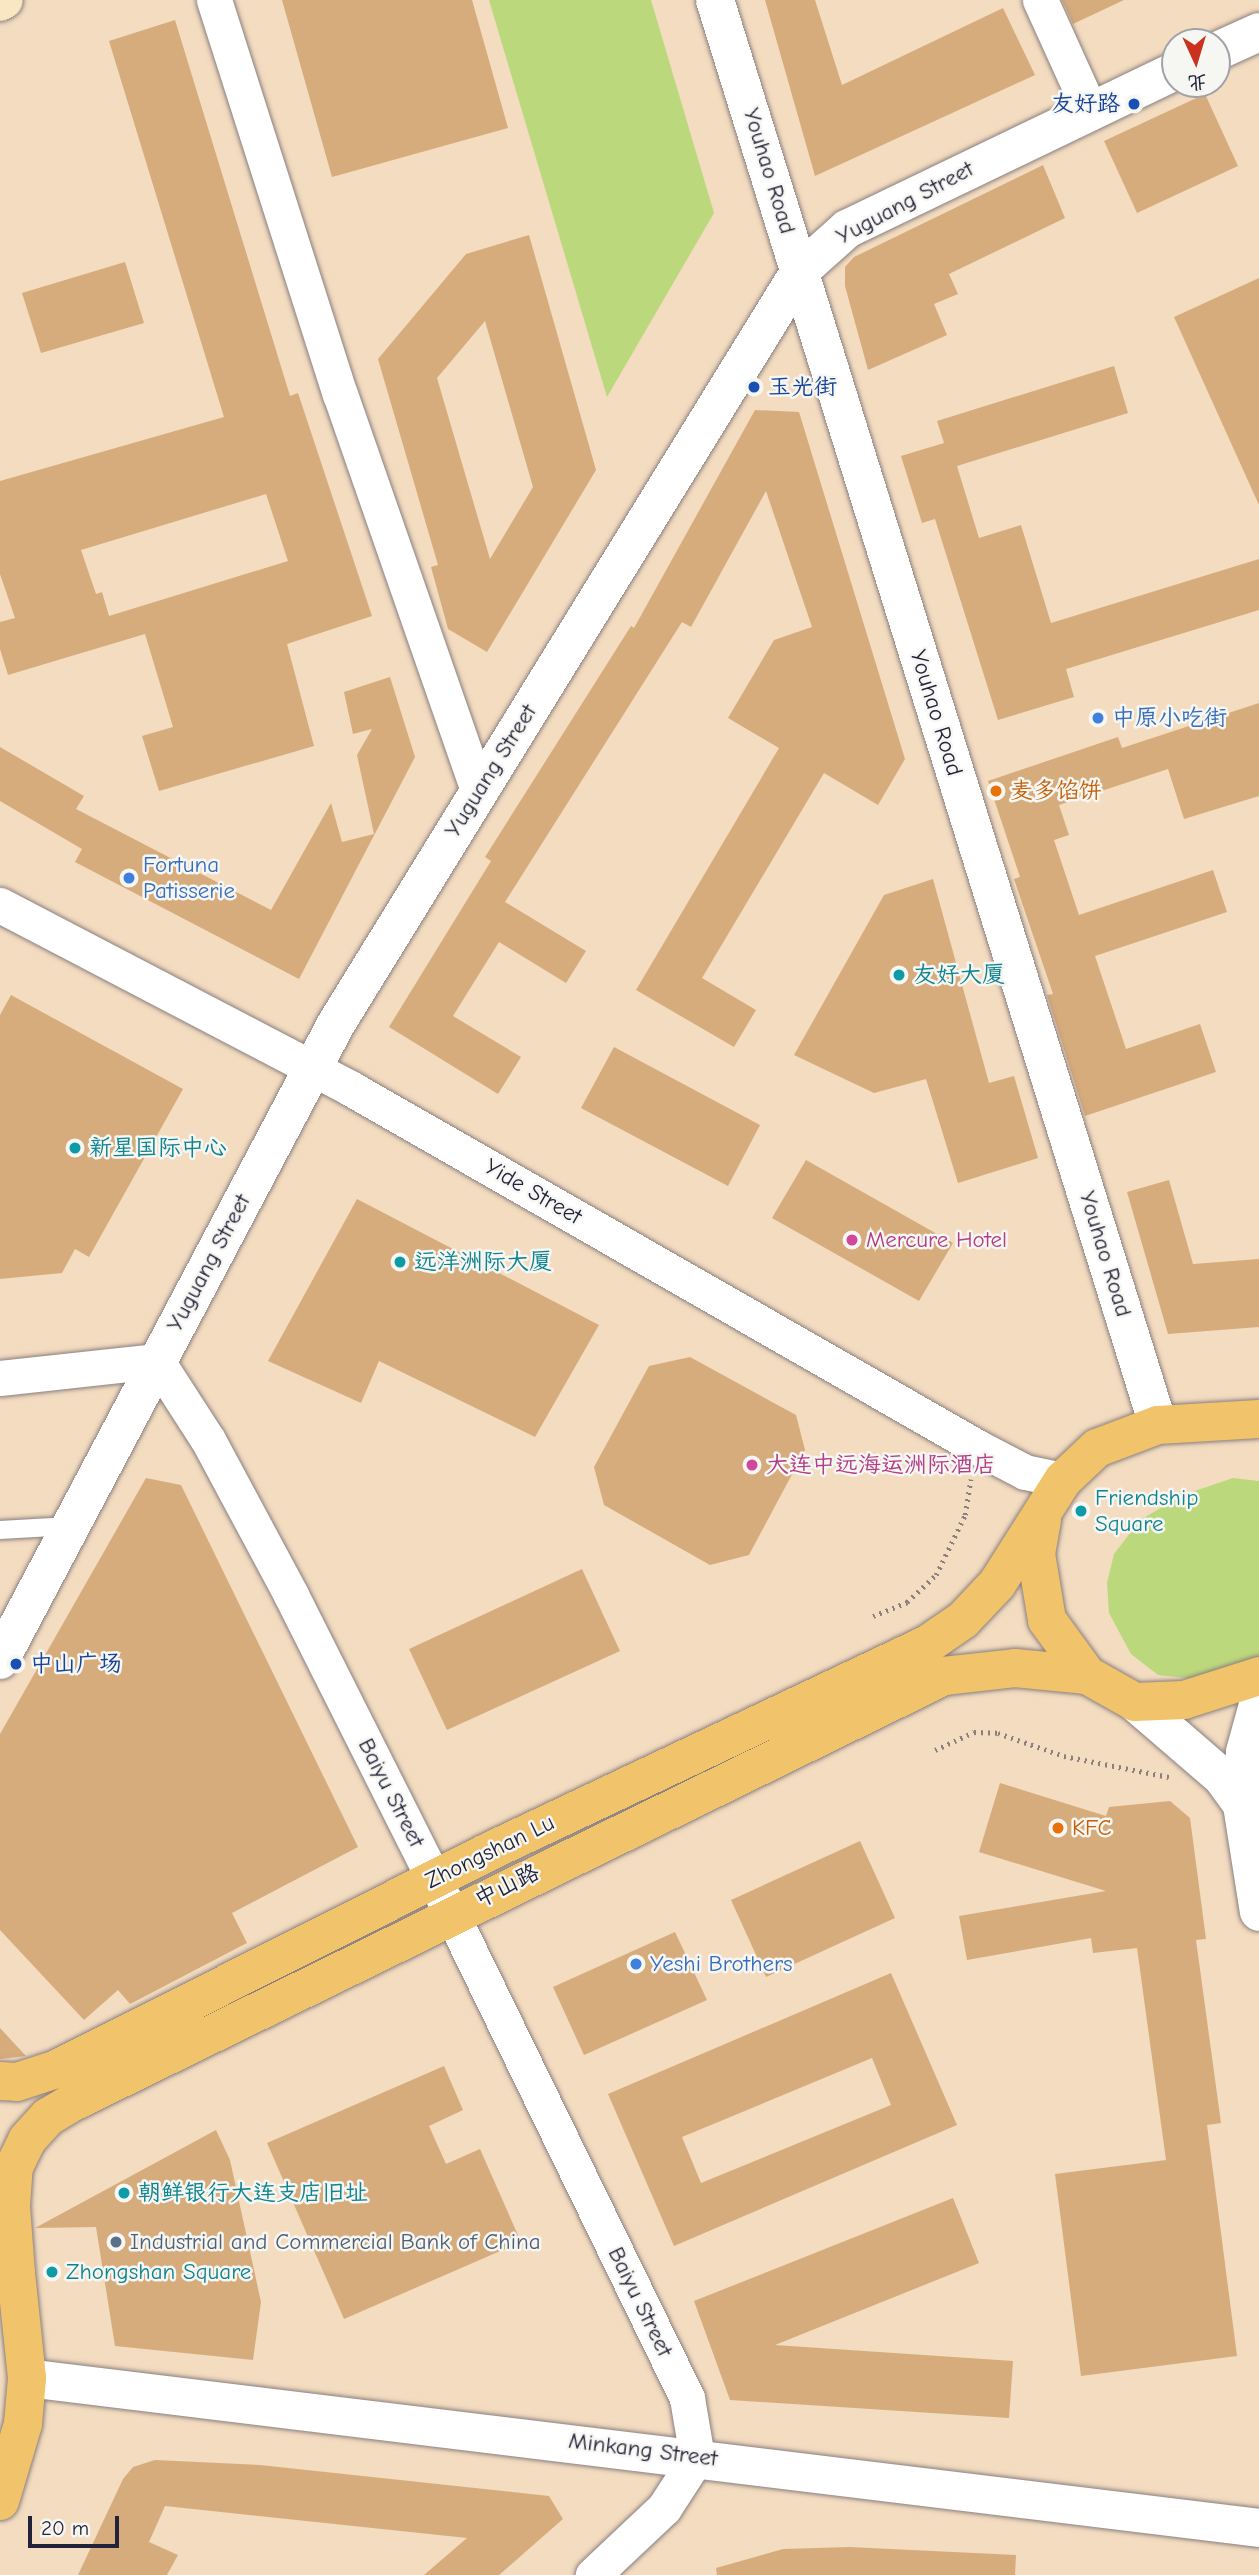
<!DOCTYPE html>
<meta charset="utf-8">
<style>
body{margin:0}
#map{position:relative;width:1259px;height:2575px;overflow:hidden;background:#f3dcc0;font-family:"Comic Neue","LXGW WenKai TC",sans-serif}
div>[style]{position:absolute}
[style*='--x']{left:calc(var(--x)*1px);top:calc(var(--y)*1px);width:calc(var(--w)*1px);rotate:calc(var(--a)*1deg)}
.green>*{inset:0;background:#bcd87d}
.building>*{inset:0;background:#d6ac7d}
.path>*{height:4.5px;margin-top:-2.25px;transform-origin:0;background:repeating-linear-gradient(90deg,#8a7f7e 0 2px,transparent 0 7px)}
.roads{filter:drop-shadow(0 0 2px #8a7f7e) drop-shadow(0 0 2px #8a7f7e)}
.service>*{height:18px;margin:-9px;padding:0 9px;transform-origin:9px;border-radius:9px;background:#fff}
.minor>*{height:35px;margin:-17.5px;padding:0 17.5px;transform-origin:17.5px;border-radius:17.5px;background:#fff}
.tertiary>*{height:38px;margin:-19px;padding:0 19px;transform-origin:19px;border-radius:19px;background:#fff}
.secondary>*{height:38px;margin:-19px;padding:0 19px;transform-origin:19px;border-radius:19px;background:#f9e7c3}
.primary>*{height:38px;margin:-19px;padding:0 19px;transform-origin:19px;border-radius:19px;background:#f1c36a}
.dots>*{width:19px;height:19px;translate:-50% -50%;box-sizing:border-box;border:4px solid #f6f6f2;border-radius:50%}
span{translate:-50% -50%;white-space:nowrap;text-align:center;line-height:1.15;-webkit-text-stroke:5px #f6f6f2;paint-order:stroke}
.transit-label{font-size:23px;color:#164399}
.right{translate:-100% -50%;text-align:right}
.left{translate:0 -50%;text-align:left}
.street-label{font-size:23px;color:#22223b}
.shop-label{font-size:23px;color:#366cbe}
.food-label{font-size:23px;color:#c56008}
.culture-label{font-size:23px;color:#0d838f}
.hotel-label{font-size:23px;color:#b23c85}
.service-label{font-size:23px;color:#4e5e75}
.north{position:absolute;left:1161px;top:28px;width:70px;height:70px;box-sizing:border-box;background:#f6f6f2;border:2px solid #a1a1a9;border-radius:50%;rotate:176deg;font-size:19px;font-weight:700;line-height:28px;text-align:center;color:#22223b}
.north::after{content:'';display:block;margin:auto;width:24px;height:32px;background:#c8321e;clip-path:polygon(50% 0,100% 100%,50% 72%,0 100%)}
.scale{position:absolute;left:28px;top:2516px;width:91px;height:32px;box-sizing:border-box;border:4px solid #22223b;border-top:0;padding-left:9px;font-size:21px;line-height:24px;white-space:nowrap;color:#22223b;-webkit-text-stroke:5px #f6f6f2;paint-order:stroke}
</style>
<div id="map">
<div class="green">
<div style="clip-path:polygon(489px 0,651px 0,714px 213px,607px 397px)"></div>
<div style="clip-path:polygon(1233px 1478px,1259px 1481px,1259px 1660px,1203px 1680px,1158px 1675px,1131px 1654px,1109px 1613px,1107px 1583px,1114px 1554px,1140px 1520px,1183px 1495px)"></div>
</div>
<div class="building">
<div style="clip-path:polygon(282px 0,472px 0,508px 128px,332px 177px)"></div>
<div style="clip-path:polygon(765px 0,815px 0,842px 85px,1003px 8px,1035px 75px,815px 176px)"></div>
<div style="clip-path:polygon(1062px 0,1124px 0,1073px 24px)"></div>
<div style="clip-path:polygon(evenodd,175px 20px,290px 396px,298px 393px,372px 616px,287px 644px,314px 746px,159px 791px,142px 736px,173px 727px,145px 634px,8px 675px,0 649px,0 622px,15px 618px,0 574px,0 481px,224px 417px,109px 41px,175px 20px,266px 494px,288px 561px,109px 616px,102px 592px,96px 594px,81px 550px,266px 494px)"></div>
<div style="clip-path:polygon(1205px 94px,1238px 166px,1137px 213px,1104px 141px)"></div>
<div style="clip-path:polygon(1043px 165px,1065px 218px,949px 274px,958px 294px,934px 304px,947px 335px,868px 370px,845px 286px,845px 267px,854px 257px)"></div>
<div style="clip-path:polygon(evenodd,529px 235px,596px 470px,487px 652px,448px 629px,431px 567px,438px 565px,378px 359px,466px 254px,529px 235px,485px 321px,533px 487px,490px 559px,437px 378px,485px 321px)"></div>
<div style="clip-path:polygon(125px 262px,144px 323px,41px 353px,22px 293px)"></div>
<div style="clip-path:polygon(1259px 278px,1259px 505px,1174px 317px)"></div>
<div style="clip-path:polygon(1114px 366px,1128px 413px,957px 466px,979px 538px,1021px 525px,1051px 623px,1259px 559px,1259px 610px,1066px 669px,1074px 697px,998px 720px,935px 519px,922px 523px,901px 456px,944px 443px,937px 421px)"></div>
<div style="clip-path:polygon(755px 410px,799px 412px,905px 759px,878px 805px,824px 773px,702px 978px,756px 1010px,734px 1047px,636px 990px,779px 748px,728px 718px,774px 640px,812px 627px,766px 491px,691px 627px,682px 622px,505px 902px,586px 951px,566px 983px,499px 942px,453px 1016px,521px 1057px,498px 1094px,389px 1027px,491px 861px,485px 857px,631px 626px,634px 628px)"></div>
<div style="clip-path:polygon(390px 677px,415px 757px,299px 979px,75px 862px,82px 849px,0 801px,0 747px,84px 796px,76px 809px,271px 910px,331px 803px,342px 842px,374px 834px,357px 755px,372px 729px,353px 734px,344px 692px)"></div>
<div style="clip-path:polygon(1259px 703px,1259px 796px,1184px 819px,1168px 769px,1059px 805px,1069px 835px,1054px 840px,1079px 915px,1213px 870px,1227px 912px,1095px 956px,1126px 1049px,1200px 1024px,1216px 1072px,1085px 1116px,1047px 995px,1053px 994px,1014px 879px,1020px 877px,988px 781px,1118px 737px,1122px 748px)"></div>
<div style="clip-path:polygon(933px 879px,989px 1083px,1014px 1076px,1038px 1158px,958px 1183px,926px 1079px,874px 1093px,794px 1055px,884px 895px)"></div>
<div style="clip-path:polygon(11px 995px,183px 1089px,89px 1257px,75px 1249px,62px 1273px,0 1279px,0 1015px)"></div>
<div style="clip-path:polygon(614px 1047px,760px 1125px,728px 1186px,581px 1108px)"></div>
<div style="clip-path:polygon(806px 1160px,953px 1243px,919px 1301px,772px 1218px)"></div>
<div style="clip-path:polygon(1169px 1180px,1193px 1264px,1259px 1259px,1259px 1327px,1168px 1334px,1127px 1192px)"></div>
<div style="clip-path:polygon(357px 1199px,599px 1325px,535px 1437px,379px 1361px,361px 1403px,268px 1361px)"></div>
<div style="clip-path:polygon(690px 1357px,796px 1415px,805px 1450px,749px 1555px,710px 1565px,604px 1505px,594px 1467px,649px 1366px)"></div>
<div style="clip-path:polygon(146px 1478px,181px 1485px,358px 1847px,232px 1913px,247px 1943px,130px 2004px,118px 1990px,84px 2020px,0 1930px,0 1734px)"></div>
<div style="clip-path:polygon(582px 1569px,620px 1651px,447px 1730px,409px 1649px)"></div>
<div style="clip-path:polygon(1000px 1783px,1106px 1816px,1109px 1807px,1170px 1801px,1190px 1818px,1206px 1939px,1196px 1940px,1221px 2123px,1207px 2125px,1237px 2356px,1081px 2376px,1055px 2174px,1166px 2160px,1137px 1948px,1093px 1953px,1091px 1938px,967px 1960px,959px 1916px,1106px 1891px,979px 1852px)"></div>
<div style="clip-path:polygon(860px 1841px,895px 1918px,766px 1977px,731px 1900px)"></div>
<div style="clip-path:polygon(675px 1932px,707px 2000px,584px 2055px,553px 1987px)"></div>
<div style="clip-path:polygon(evenodd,891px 1973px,957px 2125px,674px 2246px,608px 2094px,891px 1973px,872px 2058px,891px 2105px,701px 2183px,682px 2137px,872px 2058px)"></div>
<div style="clip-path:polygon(0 2028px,26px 2056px,0 2059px)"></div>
<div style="clip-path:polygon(444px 2066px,463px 2110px,429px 2126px,446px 2164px,480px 2149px,521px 2242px,344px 2319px,267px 2143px)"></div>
<div style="clip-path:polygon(216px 2130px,230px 2160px,261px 2302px,253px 2360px,115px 2346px,96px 2227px,35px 2228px)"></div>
<div style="clip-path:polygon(953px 2198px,979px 2263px,775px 2345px,1013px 2361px,1009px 2418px,730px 2400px,694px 2301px)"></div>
<div style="clip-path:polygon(155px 2460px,260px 2465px,549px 2496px,563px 2519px,499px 2575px,424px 2575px,467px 2538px,165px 2506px,149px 2542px,178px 2555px,167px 2575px,78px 2575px,123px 2479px,133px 2467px)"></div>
<div style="clip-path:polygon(849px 2547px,1016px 2555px,1015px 2575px,717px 2575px,716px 2568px,783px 2549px)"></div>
</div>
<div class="path">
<div style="--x:873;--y:1616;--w:37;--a:-22"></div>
<div style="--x:907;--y:1602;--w:40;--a:-43"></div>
<div style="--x:936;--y:1575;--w:67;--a:-64.2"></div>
<div style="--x:965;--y:1515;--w:36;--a:-81"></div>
<div style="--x:935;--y:1750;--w:43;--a:-24.8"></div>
<div style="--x:974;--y:1732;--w:24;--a:2"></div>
<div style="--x:998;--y:1733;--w:70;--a:19.2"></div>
<div style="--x:1064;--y:1756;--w:107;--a:11.3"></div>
</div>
<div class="roads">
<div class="service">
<div style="--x:0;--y:1530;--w:70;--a:-3.3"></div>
</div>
<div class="minor">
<div style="--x:214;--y:0;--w:414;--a:72.3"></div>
<div style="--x:340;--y:394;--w:419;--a:70.8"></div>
<div style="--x:1040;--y:0;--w:121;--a:65.6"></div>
<div style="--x:0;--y:905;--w:395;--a:27.6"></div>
<div style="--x:350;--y:1088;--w:723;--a:29.79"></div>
<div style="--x:977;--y:1447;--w:54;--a:27.5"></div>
<div style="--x:1025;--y:1472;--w:39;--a:12"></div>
<div style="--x:0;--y:1378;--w:158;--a:-6.2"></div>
<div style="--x:157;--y:1361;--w:94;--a:57.2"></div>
<div style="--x:208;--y:1440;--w:176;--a:61.8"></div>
<div style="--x:291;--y:1595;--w:356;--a:63.3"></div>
<div style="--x:451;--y:1913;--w:539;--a:64.05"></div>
<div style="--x:687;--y:2398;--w:60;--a:80.4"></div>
<div style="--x:697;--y:2457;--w:61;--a:122.9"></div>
<div style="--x:664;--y:2508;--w:98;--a:136.7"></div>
</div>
<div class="tertiary">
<div style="--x:715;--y:0;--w:1492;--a:72.73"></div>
<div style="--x:1217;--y:51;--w:46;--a:-24.3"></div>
<div style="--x:0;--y:1660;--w:719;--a:-62.15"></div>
<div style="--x:336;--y:1024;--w:884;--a:-58.36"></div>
<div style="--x:800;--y:271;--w:63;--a:-41.8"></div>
<div style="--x:847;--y:229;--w:364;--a:-25.7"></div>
<div style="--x:1259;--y:1701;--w:53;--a:105.4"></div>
<div style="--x:1245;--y:1752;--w:53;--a:93.2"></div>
<div style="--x:1242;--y:1805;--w:108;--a:81"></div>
<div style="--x:1135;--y:1702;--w:115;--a:40.8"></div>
<div style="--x:1222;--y:1777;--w:34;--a:54"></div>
<div style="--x:27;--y:2378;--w:1241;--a:6.94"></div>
</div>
<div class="secondary">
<div style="--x:0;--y:2;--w:4;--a:-27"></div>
</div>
<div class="primary">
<div style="--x:1042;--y:1520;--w:35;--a:100"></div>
<div style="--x:1036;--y:1554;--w:67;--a:80.5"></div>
<div style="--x:1047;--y:1620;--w:68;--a:54"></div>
<div style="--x:1087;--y:1675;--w:55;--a:29.4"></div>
<div style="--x:1135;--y:1702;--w:49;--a:-2.3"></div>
<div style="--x:1184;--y:1700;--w:79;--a:-17.7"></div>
<div style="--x:0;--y:2081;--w:17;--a:3"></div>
<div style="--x:17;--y:2082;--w:42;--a:-18"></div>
<div style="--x:57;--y:2069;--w:480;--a:-26.7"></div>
<div style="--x:486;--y:1853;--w:489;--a:-25.3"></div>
<div style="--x:928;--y:1644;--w:42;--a:-34.4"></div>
<div style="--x:963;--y:1620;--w:50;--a:-46.6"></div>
<div style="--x:997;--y:1584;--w:123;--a:-57.6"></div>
<div style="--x:1063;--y:1480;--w:47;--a:-43.3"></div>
<div style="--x:1097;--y:1448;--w:65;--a:-20.7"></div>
<div style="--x:1158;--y:1425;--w:101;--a:-3.4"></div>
<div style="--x:16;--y:2273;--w:67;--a:-94.3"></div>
<div style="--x:11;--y:2206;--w:39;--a:-86"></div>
<div style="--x:14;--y:2167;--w:30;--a:-64"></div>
<div style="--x:27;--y:2140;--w:31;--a:-48"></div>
<div style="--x:48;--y:2117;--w:29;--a:-31"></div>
<div style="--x:73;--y:2102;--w:970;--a:-26.06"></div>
<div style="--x:944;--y:1676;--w:71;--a:-6.4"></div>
<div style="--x:1015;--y:1668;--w:72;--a:5.6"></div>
<div style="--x:0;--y:2501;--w:80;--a:-73.4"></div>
<div style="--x:23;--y:2424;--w:46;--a:-85"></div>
<div style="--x:27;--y:2378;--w:106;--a:-96"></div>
<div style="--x:16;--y:2273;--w:26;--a:-106"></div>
</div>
</div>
<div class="dots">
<div style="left:1134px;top:104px;background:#1a4fb4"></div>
<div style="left:754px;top:387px;background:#1a4fb4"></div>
<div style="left:1098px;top:718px;background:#3f7fe0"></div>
<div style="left:996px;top:791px;background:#e8710a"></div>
<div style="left:129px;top:878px;background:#3f7fe0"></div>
<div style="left:899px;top:975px;background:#0f9aa8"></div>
<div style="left:75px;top:1148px;background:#0f9aa8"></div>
<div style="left:852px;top:1240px;background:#d1479c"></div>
<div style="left:400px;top:1262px;background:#0f9aa8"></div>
<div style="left:752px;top:1465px;background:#d1479c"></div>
<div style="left:1081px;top:1511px;background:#0f9aa8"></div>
<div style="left:16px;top:1664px;background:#1a4fb4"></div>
<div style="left:1058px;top:1828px;background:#e8710a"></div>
<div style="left:636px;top:1964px;background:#3f7fe0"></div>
<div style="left:124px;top:2193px;background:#0f9aa8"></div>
<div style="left:116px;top:2242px;background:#5c6f8a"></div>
<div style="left:52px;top:2272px;background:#0f9aa8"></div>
</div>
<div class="transit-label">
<span class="right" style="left:1120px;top:104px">友好路</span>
<span class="left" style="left:768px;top:387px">玉光街</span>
<span class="left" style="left:30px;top:1664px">中山广场</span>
</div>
<div class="street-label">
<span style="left:769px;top:171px;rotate:73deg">Youhao Road</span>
<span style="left:905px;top:203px;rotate:-28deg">Yuguang Street</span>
<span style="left:936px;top:713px;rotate:73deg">Youhao Road</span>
<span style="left:491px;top:771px;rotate:-58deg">Yuguang Street</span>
<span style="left:533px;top:1192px;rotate:30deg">Yide Street</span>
<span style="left:1105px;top:1254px;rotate:73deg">Youhao Road</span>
<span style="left:209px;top:1263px;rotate:-62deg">Yuguang Street</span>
<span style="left:391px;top:1793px;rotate:63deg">Baiyu Street</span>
<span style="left:490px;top:1852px;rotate:-26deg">Zhongshan Lu</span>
<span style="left:507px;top:1886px;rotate:-26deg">中山路</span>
<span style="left:640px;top:2302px;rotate:64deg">Baiyu Street</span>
<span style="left:643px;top:2450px;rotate:7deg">Minkang Street</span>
</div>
<div class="shop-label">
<span class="left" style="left:1112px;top:718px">中原小吃街</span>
<span class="left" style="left:143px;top:878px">Fortuna<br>Patisserie</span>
<span class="left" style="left:650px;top:1964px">Yeshi Brothers</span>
</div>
<div class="food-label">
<span class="left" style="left:1010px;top:791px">麦多馅饼</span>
<span class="left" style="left:1072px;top:1828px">KFC</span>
</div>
<div class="culture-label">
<span class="left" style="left:913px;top:975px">友好大厦</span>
<span class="left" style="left:89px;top:1148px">新星国际中心</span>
<span class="left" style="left:414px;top:1262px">远洋洲际大厦</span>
<span class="left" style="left:1095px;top:1511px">Friendship<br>Square</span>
<span class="left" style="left:138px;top:2193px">朝鲜银行大连支店旧址</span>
<span class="left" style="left:66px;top:2272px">Zhongshan Square</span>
</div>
<div class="hotel-label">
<span class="left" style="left:866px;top:1240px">Mercure Hotel</span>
<span class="left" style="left:766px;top:1465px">大连中远海运洲际酒店</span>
</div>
<div class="service-label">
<span class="left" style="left:130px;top:2242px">Industrial and Commercial Bank of China</span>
</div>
<div class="north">北</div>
<div class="scale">20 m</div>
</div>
